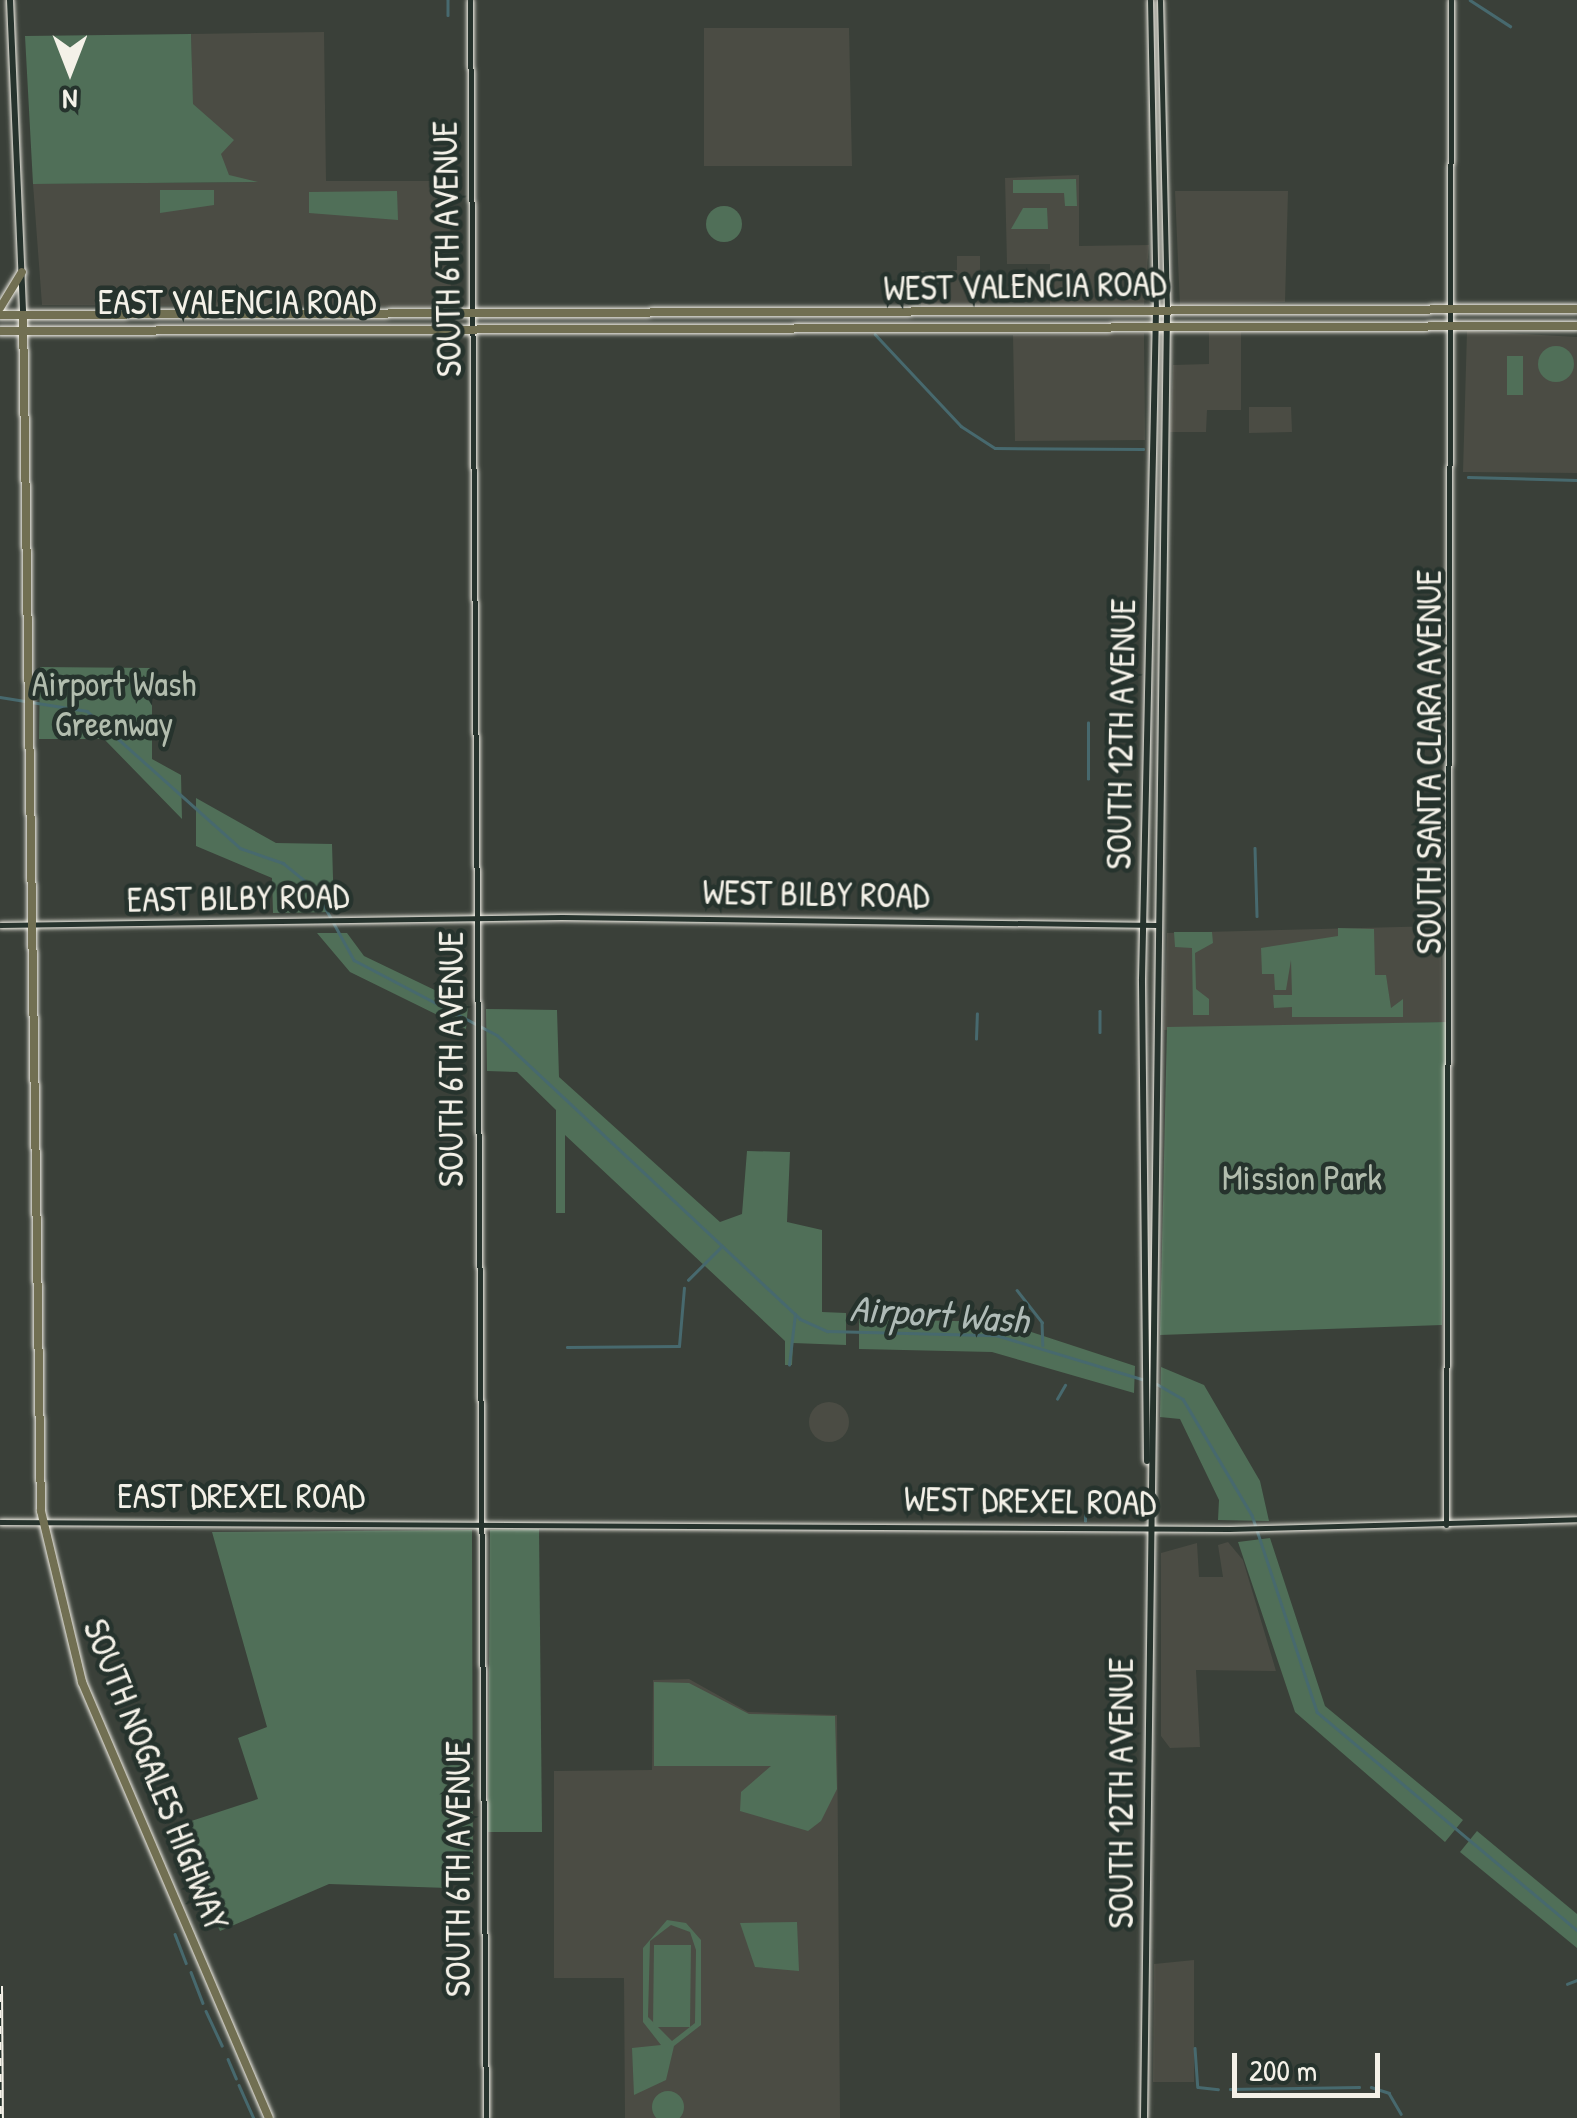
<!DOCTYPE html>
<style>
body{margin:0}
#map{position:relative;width:1577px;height:2118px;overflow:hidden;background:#3a4039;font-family:"Patrick Hand",sans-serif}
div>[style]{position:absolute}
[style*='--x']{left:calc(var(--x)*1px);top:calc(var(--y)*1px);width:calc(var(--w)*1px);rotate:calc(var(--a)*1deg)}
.built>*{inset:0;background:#4b4c44}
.round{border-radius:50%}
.green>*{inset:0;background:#506f58}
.stream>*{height:2.5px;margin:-1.25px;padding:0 1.25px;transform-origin:1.25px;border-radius:1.25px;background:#47696e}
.roads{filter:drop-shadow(0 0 2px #f4f1e8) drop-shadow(0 0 2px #f4f1e8)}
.tertiary>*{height:5px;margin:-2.5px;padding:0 2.5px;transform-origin:2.5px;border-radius:2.5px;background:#26332d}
.secondary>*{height:6px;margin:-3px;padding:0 3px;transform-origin:3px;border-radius:3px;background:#26332d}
.primary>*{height:8px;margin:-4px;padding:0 4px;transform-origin:4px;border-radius:4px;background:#716f52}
.rail>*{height:6px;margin-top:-3px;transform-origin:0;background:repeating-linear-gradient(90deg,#26332d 0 8px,#f4f1e8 0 16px);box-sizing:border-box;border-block:2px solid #f4f1e8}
span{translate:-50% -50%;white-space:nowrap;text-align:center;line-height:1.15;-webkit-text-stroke:9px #26332d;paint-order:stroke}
.street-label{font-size:35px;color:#f4f1e8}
.park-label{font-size:35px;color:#b2bdae}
.water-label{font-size:38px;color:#afbbb7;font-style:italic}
.north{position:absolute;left:20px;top:20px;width:100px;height:100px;-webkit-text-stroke:8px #26332d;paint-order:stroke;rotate:180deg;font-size:28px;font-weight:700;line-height:40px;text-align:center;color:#f4f1e8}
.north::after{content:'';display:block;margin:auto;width:35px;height:45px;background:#f4f1e8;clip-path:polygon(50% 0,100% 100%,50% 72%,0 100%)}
.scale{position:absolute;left:1232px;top:2053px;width:148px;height:45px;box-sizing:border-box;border:5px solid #f4f1e8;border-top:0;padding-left:12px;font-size:30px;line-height:35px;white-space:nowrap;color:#f4f1e8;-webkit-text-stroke:8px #26332d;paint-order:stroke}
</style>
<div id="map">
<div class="built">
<div style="clip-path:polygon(704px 28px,849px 28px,852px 166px,704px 166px)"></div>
<div style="clip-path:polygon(324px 32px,326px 181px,450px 181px,451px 307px,42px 305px,33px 184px,258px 182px,194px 176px,191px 34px)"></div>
<div style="clip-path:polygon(1079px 175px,1079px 246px,1149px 245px,1144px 305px,1050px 308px,1050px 264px,1007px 264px,1005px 178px)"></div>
<div style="clip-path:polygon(1175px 191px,1288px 191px,1285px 302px,1180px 306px)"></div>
<div style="clip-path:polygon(957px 256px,980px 256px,980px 309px,921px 309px,921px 271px,957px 270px)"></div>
<div style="clip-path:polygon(1467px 331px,1577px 337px,1577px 473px,1463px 472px)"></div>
<div style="clip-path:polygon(1209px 332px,1241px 332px,1241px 410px,1207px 410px,1206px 432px,1170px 432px,1173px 365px,1209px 364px)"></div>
<div style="clip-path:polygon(1144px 333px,1145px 440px,1015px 441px,1013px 335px)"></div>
<div style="clip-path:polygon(1249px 407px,1291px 407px,1292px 432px,1249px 433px)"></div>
<div style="clip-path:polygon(1440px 926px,1443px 1022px,1164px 1030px,1167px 933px)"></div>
<div class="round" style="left:809px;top:1402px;width:40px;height:40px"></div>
<div style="clip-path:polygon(1228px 1542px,1243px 1560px,1276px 1671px,1196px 1670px,1200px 1747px,1170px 1748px,1161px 1736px,1161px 1553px,1197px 1543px,1199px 1577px,1223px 1577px,1218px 1545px)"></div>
<div style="clip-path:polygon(689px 1679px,748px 1712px,837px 1715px,840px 2118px,625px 2118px,624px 1978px,554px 1978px,554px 1771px,652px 1770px,653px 1680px)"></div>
<div style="clip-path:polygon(1194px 1960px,1194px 2082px,1153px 2082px,1154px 1964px)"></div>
</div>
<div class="green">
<div style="clip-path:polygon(191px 34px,193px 104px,234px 140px,221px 154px,229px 175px,258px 182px,33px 184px,25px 36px)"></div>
<div style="clip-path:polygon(1076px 179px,1077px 206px,1065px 206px,1064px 193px,1013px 193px,1013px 180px)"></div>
<div style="clip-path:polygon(160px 190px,214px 190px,214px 205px,160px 213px)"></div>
<div style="clip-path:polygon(397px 191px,398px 220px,309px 213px,309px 192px)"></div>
<div class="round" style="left:706px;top:206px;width:36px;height:36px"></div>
<div style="clip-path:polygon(1023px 208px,1047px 208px,1048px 229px,1011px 229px)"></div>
<div class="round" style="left:1538px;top:346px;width:36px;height:36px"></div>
<div style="clip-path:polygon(1507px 356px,1523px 356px,1523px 395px,1507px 395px)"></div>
<div style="clip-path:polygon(40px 667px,152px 668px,152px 759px,181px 775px,182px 819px,104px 739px,39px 739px)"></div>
<div style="clip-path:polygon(196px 798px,276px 843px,332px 844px,334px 912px,273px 913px,272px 878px,196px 846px)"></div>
<div style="clip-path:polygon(1338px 928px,1374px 929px,1375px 975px,1386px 975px,1391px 1008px,1403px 999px,1403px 1017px,1292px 1017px,1292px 1007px,1274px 1008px,1273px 995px,1292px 995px,1291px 960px,1286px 990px,1275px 990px,1274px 974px,1262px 974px,1261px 948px,1338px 936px)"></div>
<div style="clip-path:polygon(1174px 932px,1212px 932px,1213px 943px,1195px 953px,1196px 989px,1209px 999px,1209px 1015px,1193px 1015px,1192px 948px,1175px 947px)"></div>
<div style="clip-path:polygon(317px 933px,347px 933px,364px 956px,468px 1006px,466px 1029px,350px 972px)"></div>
<div style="clip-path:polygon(486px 1009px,557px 1010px,559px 1077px,720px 1222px,742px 1214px,747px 1151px,790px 1152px,787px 1222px,822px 1230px,822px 1312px,846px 1313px,846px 1345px,793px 1343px,792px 1365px,785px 1365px,785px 1341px,565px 1135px,565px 1213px,556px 1213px,556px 1110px,517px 1072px,487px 1071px)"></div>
<div style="clip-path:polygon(1447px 1022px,1442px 1325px,1160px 1335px,1167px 1027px)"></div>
<div style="clip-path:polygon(859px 1319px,1001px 1322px,1135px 1366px,1134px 1393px,992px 1352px,859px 1349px)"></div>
<div style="clip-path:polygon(1161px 1367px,1204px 1385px,1260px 1481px,1269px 1521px,1218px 1520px,1219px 1500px,1180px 1419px,1160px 1417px)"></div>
<div style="clip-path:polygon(539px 1529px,542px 1832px,488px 1832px,490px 1530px)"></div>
<div style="clip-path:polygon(472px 1530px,473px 1879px,448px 1880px,448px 1888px,329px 1884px,220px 1931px,170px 1828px,258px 1799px,238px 1738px,267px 1727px,212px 1532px)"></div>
<div style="clip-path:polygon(1270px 1538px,1325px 1706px,1463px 1820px,1445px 1842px,1295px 1712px,1238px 1542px)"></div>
<div style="clip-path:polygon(654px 1682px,689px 1683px,749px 1714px,835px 1716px,837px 1789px,821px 1821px,808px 1831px,740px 1811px,741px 1792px,771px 1766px,654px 1766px)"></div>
<div style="clip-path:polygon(1477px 1831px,1577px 1914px,1577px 1948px,1460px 1852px)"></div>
<div style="clip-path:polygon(evenodd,667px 1920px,686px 1923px,701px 1940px,701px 2025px,674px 2046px,666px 2080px,634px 2095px,632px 2048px,661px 2045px,643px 2022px,643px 1948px,667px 1920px,671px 1925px,690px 1932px,696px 1950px,695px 2023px,672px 2041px,648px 2017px,650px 1941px,671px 1925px)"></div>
<div style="clip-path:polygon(797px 1922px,799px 1971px,755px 1967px,740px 1923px)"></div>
<div style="clip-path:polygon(654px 1945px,691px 1945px,690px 2027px,653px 2027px)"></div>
<div class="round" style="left:652px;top:2091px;width:32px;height:32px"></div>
</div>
<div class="stream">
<div style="--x:448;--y:0;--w:15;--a:90"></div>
<div style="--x:1470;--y:0;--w:48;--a:33"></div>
<div style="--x:875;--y:334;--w:126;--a:46.9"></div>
<div style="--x:961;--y:426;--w:40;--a:32.9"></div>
<div style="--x:995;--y:448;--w:148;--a:0.4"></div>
<div style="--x:1468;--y:477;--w:109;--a:1.6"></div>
<div style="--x:0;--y:697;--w:88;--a:9.1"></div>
<div style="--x:87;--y:711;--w:205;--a:41.8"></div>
<div style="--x:240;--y:848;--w:46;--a:19.2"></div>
<div style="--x:283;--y:863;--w:41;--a:39.1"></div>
<div style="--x:315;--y:889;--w:81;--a:61.2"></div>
<div style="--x:354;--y:960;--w:161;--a:27.7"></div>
<div style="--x:497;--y:1035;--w:415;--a:43.1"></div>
<div style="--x:800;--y:1319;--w:30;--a:24"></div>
<div style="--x:827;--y:1331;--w:169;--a:1.4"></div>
<div style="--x:996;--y:1335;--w:156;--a:16.8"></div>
<div style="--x:1088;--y:779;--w:56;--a:-90"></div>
<div style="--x:1255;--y:848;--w:68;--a:88.3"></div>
<div style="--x:1100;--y:1011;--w:21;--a:90"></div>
<div style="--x:976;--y:1039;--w:25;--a:-88"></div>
<div style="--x:688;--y:1280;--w:48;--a:-45"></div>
<div style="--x:1017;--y:1290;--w:41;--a:52"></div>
<div style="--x:1042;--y:1322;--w:23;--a:88"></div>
<div style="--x:567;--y:1347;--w:112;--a:-0.5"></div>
<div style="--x:679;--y:1346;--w:58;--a:-85.1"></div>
<div style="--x:789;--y:1365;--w:51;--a:-83.3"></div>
<div style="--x:1157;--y:1384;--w:30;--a:30"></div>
<div style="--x:1183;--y:1399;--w:135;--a:59.3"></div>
<div style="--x:1252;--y:1515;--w:207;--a:71.7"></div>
<div style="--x:1317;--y:1712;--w:339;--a:40"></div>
<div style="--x:1057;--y:1399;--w:16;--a:-60"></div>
<div style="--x:1085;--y:1521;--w:11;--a:-90"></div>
<div style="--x:175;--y:1934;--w:31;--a:69"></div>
<div style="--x:191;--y:1972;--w:33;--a:69"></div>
<div style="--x:1567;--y:1984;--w:11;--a:-22"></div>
<div style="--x:206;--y:2011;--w:38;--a:65"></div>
<div style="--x:1195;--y:2048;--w:39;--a:86"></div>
<div style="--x:1198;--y:2087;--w:20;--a:6"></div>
<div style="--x:228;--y:2059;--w:21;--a:67"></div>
<div style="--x:239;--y:2085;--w:36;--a:66"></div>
<div style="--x:1371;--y:2087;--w:19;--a:18"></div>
<div style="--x:1389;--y:2093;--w:24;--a:60"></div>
<div style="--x:1230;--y:2089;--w:129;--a:-0.9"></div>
</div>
<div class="roads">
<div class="tertiary">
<div style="--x:470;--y:0;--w:2118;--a:89.57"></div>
<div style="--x:1150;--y:0;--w:312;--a:88.9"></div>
<div style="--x:1160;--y:0;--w:311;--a:88.7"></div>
<div style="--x:0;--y:925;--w:562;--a:-0.82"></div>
<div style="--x:562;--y:917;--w:595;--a:0.77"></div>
<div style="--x:0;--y:1522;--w:1229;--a:0.33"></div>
<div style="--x:1229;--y:1529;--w:348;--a:-1.6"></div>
<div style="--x:1446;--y:1525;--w:1525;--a:-89.81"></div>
</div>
<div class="secondary">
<div style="--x:10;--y:0;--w:315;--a:87.6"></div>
<div style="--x:1147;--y:1461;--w:482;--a:-90.6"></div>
<div style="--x:1142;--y:979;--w:667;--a:-88.8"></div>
<div style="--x:1144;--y:2118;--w:1807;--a:-89.27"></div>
</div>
<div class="primary">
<div style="--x:0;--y:308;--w:42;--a:-58.6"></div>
<div style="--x:0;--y:315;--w:1577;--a:-0.22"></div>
<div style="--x:23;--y:315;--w:1196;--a:89.14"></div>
<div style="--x:41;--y:1511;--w:176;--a:76.5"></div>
<div style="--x:82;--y:1682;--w:474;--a:66.8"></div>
<div style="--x:0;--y:331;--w:1577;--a:-0.18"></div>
</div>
</div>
<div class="rail">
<div style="--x:0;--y:1986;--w:132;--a:89.6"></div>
</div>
<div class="street-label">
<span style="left:447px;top:249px;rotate:-91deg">SOUTH 6TH AVENUE</span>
<span style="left:1025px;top:286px;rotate:-1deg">WEST VALENCIA ROAD</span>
<span style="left:237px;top:302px">EAST VALENCIA ROAD</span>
<span style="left:1121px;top:734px;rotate:-89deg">SOUTH 12TH AVENUE</span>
<span style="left:1429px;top:762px;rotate:-90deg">SOUTH SANTA CLARA AVENUE</span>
<span style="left:816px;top:894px;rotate:1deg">WEST BILBY ROAD</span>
<span style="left:238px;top:898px;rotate:-1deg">EAST BILBY ROAD</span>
<span style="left:451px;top:1059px;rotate:-90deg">SOUTH 6TH AVENUE</span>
<span style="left:241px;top:1496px">EAST DREXEL ROAD</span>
<span style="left:1030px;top:1501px;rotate:1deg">WEST DREXEL ROAD</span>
<span style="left:156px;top:1775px;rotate:68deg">SOUTH NOGALES HIGHWAY</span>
<span style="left:1121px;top:1793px;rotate:-90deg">SOUTH 12TH AVENUE</span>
<span style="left:458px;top:1869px;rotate:-90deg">SOUTH 6TH AVENUE</span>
</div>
<div class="park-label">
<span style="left:114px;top:704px">Airport Wash<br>Greenway</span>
<span style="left:1302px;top:1178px">Mission Park</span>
</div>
<div class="water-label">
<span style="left:939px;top:1314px;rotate:4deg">Airport Wash</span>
</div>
<div class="north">N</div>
<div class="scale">200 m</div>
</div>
